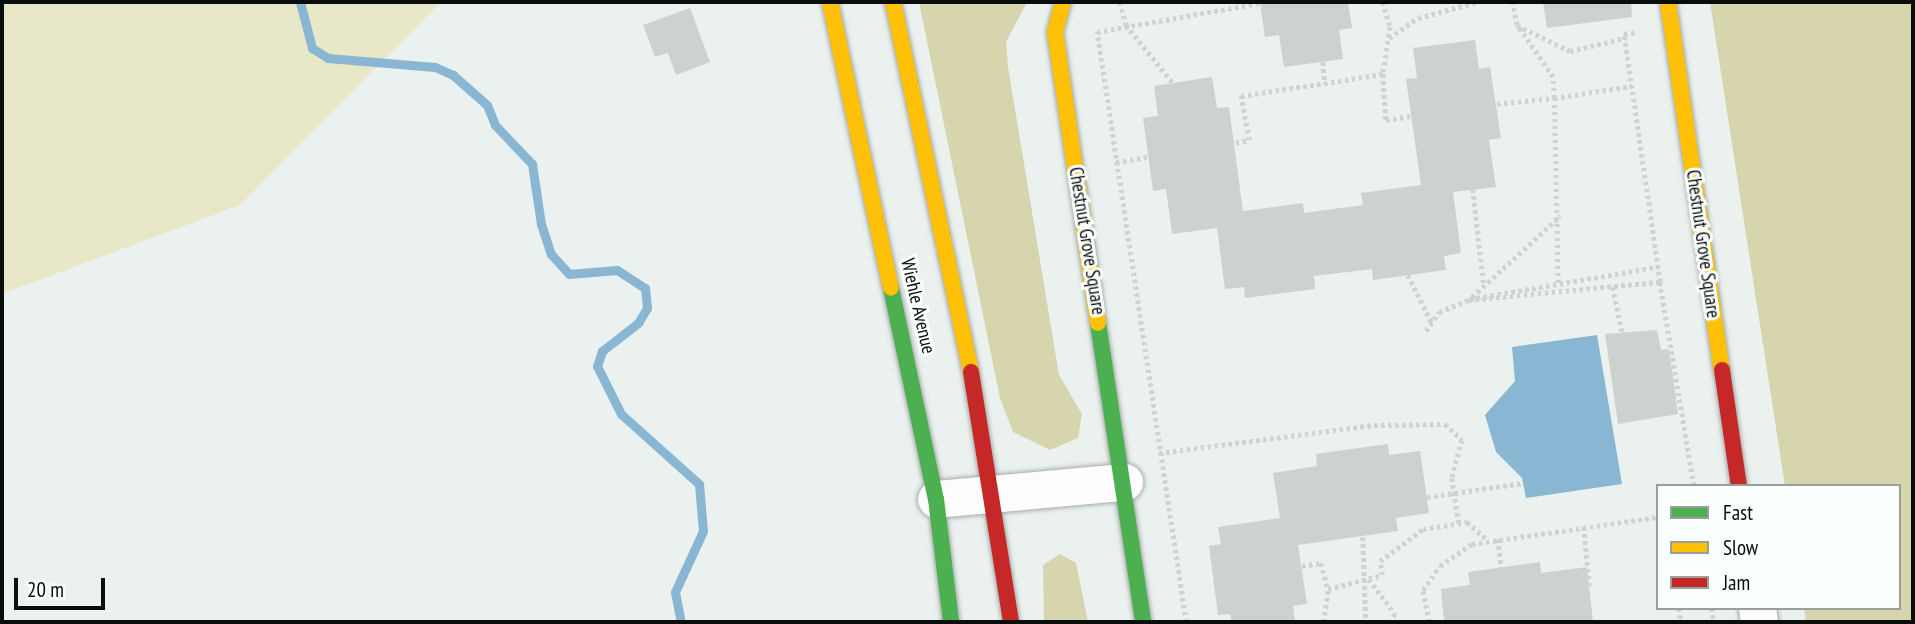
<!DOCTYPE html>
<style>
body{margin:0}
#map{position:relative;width:1915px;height:624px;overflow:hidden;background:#eaf1ee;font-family:"PT Sans Narrow",sans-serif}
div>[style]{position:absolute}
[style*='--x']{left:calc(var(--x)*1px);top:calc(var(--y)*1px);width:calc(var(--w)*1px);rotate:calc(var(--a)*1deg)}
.green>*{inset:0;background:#e8e8c9}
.forest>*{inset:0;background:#d6d5ae}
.water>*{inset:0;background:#89b6d2}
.stream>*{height:9px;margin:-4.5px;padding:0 4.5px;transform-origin:4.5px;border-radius:4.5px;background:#89b6d2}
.building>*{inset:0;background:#cdd2cf}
.path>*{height:4.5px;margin-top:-2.25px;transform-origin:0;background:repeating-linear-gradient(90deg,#d0d3d2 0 3.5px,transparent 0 7px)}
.roads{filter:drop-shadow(0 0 2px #a7acaa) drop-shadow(0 0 2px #a7acaa)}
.street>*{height:37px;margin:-18.5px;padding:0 18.5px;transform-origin:18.5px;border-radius:18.5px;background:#fcfdfc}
.fast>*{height:16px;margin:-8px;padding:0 8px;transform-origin:8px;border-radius:8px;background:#4caf50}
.slow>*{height:16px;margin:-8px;padding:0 8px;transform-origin:8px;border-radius:8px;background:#ffc107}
.jam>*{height:16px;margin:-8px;padding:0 8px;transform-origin:8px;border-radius:8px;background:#c62828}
span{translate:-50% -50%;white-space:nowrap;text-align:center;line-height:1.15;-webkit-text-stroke:6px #fafffd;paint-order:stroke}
.street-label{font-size:19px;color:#090d0b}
.frame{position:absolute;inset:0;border:4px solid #090d0b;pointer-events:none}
.legend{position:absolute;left:1656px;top:484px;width:245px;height:126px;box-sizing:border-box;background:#fafffd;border:2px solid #9a9e9c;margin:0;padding:9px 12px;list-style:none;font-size:21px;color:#090d0b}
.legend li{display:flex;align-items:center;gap:14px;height:35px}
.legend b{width:35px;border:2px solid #9a9e9c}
.scale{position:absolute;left:14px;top:578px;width:91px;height:32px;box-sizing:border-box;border:4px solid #090d0b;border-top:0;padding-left:9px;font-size:21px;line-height:24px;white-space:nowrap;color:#090d0b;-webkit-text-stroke:5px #fafffd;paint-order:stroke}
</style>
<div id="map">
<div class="green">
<div style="clip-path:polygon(2px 2px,441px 2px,240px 205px,2px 294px)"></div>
</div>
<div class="forest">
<div style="clip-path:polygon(919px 2px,1027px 2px,1006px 42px,1008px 67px,1059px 375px,1082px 414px,1078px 438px,1050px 450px,1013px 432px,1000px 398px)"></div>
<div style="clip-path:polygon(1710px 2px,1913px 2px,1913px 622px,1806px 622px,1804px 608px,1899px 608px,1899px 486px,1785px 486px)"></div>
<div style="clip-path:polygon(1060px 554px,1076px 563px,1088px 622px,1044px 622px,1043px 565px)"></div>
</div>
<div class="water">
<div style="clip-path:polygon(1597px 335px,1622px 484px,1526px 498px,1522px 478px,1496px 452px,1485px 415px,1515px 381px,1512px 347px)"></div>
</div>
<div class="stream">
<div style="--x:300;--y:2;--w:48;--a:75.4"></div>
<div style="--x:312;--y:48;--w:19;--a:32"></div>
<div style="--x:328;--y:58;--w:107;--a:4.8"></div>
<div style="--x:435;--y:67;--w:20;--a:24"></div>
<div style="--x:453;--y:75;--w:45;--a:41.4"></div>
<div style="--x:487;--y:105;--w:22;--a:68"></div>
<div style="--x:495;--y:125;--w:54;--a:46.5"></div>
<div style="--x:532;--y:164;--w:61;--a:81.5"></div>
<div style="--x:541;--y:224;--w:32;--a:72"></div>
<div style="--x:551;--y:254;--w:27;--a:48"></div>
<div style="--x:569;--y:274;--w:48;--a:-4.8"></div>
<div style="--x:617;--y:270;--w:33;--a:33"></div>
<div style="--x:645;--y:288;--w:20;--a:84"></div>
<div style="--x:647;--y:308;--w:17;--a:121"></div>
<div style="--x:638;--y:323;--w:46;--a:142.1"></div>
<div style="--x:602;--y:351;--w:16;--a:108"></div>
<div style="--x:597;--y:366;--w:54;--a:63.4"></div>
<div style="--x:621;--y:414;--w:105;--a:41.9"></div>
<div style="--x:699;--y:484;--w:47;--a:85.1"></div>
<div style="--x:703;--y:531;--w:67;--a:114.7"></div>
<div style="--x:675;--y:592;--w:31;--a:79"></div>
</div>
<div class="building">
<div style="clip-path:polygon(1260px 2px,1348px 2px,1352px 28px,1339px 30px,1343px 59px,1284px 67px,1279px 35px,1265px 37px)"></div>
<div style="clip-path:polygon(1543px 2px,1631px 2px,1632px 17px,1547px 28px)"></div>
<div style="clip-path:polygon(690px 8px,710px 62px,676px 75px,668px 53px,655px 57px,643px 25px)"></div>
<div style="clip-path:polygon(1475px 40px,1479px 69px,1490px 67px,1501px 138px,1489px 140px,1496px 187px,1453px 192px,1461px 253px,1444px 256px,1446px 270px,1373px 280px,1372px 269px,1314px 276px,1315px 289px,1245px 298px,1244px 287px,1225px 289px,1217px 228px,1172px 234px,1166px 189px,1153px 191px,1143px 118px,1158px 116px,1154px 86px,1212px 77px,1217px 108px,1229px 107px,1243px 211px,1303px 203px,1304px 213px,1363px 205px,1361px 193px,1421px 185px,1406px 79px,1417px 78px,1413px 48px)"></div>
<div style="clip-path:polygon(1657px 330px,1661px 350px,1669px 349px,1678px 414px,1618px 424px,1605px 334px)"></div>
<div style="clip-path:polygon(1388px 444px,1389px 455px,1420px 451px,1429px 513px,1396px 518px,1398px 531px,1298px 545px,1307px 604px,1293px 606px,1295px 622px,1232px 622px,1230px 614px,1218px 615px,1209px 546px,1221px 544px,1218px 527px,1280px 518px,1273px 473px,1317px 466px,1316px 454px)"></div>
<div style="clip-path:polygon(1540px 562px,1541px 573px,1587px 567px,1593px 622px,1444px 622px,1441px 589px,1470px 585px,1468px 572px)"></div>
</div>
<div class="path">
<div style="--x:1120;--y:2;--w:24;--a:75"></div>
<div style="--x:1126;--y:25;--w:75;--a:51"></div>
<div style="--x:1383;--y:2;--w:26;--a:74"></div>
<div style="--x:1390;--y:27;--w:48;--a:98.5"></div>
<div style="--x:1383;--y:74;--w:46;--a:86.3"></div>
<div style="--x:1386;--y:120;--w:25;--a:-9"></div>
<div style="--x:1517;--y:25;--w:59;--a:26.1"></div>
<div style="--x:1570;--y:51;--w:57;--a:-13.3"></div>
<div style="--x:1389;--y:38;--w:35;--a:-35"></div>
<div style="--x:1418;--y:18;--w:61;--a:-15.2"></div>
<div style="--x:1323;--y:62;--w:21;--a:85"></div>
<div style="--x:1483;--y:105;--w:71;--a:-5.6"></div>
<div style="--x:1554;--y:98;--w:21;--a:-93"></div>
<div style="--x:1553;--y:77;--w:63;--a:-124.7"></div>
<div style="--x:1517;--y:25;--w:24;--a:-102"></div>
<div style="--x:1222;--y:145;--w:27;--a:-10"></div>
<div style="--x:1249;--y:140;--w:45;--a:-100.3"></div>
<div style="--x:1241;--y:96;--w:144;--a:-8.8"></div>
<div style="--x:1116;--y:162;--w:32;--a:-9"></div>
<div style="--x:1473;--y:189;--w:98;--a:83.5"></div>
<div style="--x:1408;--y:275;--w:54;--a:63.4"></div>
<div style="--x:1660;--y:282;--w:207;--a:80.5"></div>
<div style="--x:1558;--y:283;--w:185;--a:-91.2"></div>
<div style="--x:1554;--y:98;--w:79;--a:-8.7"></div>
<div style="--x:1613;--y:287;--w:46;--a:78.7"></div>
<div style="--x:1472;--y:297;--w:120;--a:-42.6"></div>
<div style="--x:1470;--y:299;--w:191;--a:-9.7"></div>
<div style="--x:1426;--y:331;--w:23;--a:-56"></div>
<div style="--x:1439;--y:312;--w:31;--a:-22"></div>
<div style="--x:1468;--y:300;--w:193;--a:-5.4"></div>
<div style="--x:1660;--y:282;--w:251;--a:-98.3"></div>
<div style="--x:1624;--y:34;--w:13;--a:-9"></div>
<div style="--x:1159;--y:453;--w:217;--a:-7.4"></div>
<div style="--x:1374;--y:425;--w:71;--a:-0.8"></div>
<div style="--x:1445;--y:424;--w:23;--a:43"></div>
<div style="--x:1462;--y:440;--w:39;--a:105"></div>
<div style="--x:1452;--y:478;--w:46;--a:81.2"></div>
<div style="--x:1427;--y:497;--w:97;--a:-8.3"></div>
<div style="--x:1584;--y:527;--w:63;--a:84.6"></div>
<div style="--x:1363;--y:537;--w:85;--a:88"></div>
<div style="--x:1498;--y:539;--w:41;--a:83"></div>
<div style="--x:1302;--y:566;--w:19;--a:-9"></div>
<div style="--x:1321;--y:563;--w:27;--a:75"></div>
<div style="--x:1328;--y:589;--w:56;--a:-14.5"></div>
<div style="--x:1382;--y:575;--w:14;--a:-98"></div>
<div style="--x:1380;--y:561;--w:54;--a:-36.7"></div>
<div style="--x:1423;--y:529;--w:45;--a:-9"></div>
<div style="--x:1467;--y:522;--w:28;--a:41"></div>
<div style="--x:1369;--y:579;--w:44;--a:53.4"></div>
<div style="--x:1395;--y:614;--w:9;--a:117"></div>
<div style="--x:1679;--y:608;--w:14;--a:82"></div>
<div style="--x:1712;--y:608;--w:14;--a:82"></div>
<div style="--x:1186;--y:622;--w:597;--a:-98.58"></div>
<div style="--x:1097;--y:32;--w:166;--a:-10.1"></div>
<div style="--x:1323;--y:622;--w:33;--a:-81"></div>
<div style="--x:1429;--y:622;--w:33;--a:-101"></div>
<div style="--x:1423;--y:590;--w:29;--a:-55"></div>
<div style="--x:1440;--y:566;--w:39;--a:-35"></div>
<div style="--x:1472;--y:544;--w:188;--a:-8.3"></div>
</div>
<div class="roads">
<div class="street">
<div style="--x:936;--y:499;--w:189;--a:-5.2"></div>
<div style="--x:1757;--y:608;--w:14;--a:82"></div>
</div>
<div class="fast">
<div style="--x:891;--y:288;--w:216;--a:78"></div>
<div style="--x:936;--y:499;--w:124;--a:83"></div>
<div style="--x:1098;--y:323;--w:302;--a:81.4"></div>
</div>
<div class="slow">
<div style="--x:830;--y:2;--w:292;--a:78"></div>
<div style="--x:893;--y:2;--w:378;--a:78.1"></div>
<div style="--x:1063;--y:2;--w:31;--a:105"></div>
<div style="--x:1055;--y:32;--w:294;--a:81.6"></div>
<div style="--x:1668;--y:2;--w:372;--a:81.7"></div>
</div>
<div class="jam">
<div style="--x:1722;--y:370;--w:117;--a:81.7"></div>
<div style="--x:971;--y:372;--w:253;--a:80.9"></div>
</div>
</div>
<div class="street-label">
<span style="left:1087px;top:241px;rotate:81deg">Chestnut Grove Square</span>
<span style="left:1703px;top:244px;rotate:82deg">Chestnut Grove Square</span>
<span style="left:918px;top:306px;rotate:77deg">Wiehle Avenue</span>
</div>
<div class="frame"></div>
<ul class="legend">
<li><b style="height:9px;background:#4caf50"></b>Fast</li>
<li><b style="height:9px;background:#ffc107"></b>Slow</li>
<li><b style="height:9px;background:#c62828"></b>Jam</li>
</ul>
<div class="scale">20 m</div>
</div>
